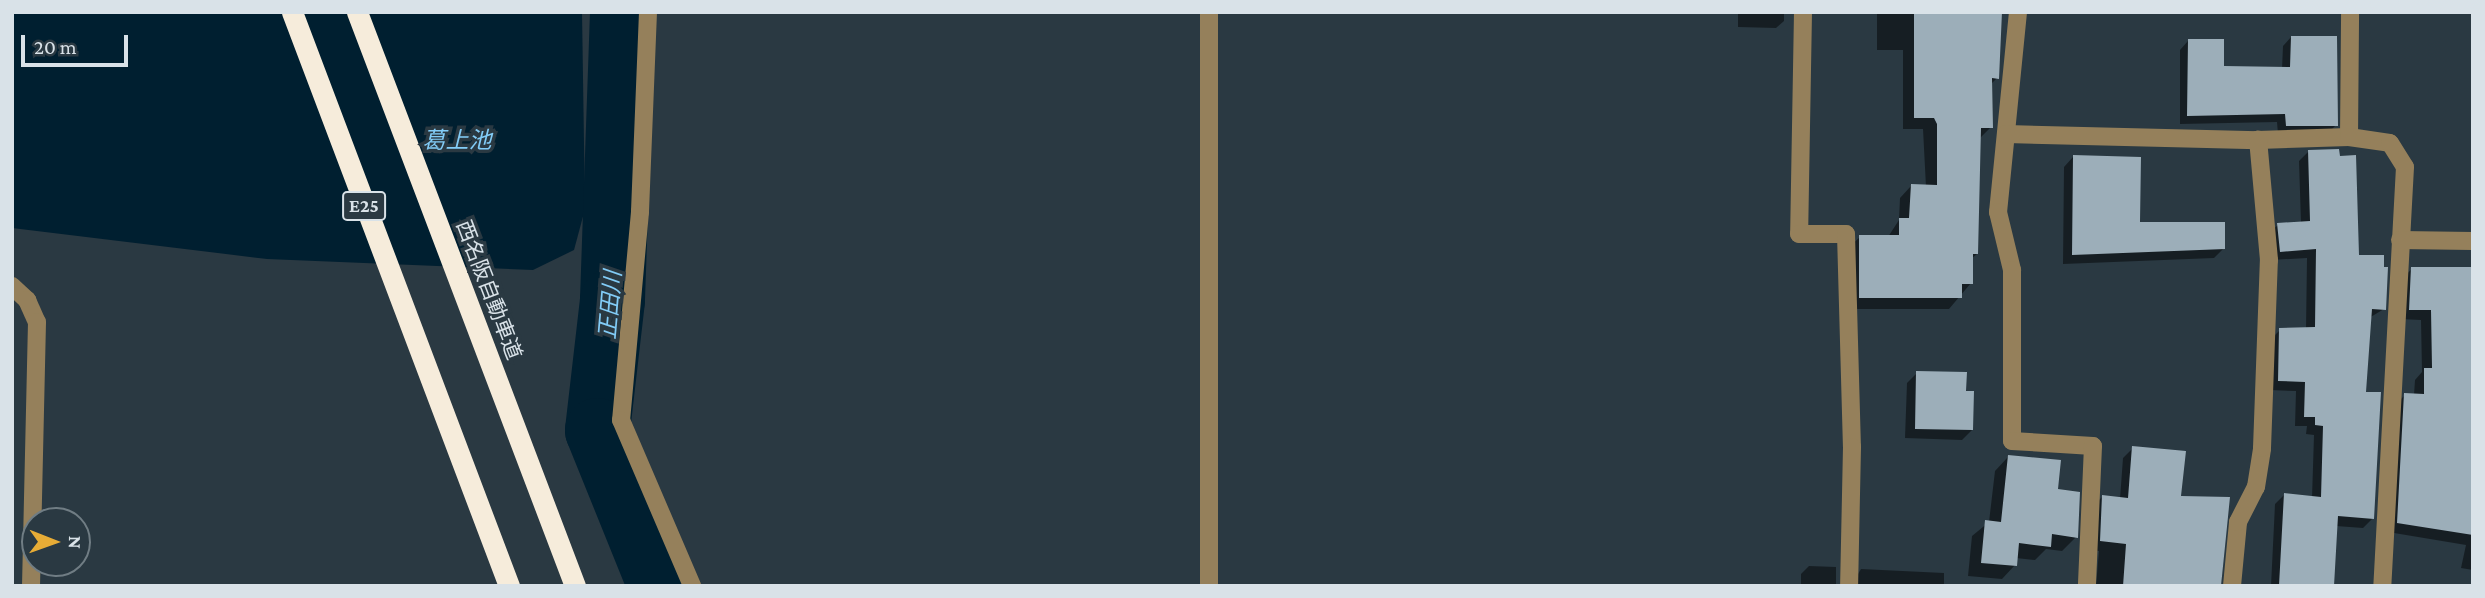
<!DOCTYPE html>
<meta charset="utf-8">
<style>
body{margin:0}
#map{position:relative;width:2485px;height:598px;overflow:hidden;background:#2a3942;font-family:"Crimson Pro","Noto Sans JP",serif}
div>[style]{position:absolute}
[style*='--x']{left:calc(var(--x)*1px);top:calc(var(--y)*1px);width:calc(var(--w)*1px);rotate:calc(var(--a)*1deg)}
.water>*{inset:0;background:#001f30}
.shadow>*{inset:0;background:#0007}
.river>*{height:65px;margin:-32.5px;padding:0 32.5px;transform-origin:32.5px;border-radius:32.5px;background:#001f30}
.building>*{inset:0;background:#9caeb9}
.minor>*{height:18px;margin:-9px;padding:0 9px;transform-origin:9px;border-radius:9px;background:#95805b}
.highway>*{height:21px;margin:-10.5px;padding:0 10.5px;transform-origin:10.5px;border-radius:10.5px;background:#f6ecdb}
span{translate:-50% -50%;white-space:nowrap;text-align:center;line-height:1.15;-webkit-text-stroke:7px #2a3942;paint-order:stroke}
.shield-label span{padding:2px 5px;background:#2a3942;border:2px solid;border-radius:5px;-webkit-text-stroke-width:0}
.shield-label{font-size:19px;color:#d9e2e8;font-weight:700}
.street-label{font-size:21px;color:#d9e2e8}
.water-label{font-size:23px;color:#82ccf7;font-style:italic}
.frame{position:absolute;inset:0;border:14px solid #d9e2e8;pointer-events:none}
.north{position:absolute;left:21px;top:507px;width:70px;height:70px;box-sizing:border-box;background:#2a3942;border:2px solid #707d84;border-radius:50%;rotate:91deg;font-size:19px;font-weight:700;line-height:28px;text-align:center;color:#d9e2e8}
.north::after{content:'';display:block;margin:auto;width:24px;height:32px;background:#e7ac36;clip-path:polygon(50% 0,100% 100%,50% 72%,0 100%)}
.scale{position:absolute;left:21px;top:35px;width:107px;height:32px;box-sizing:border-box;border:4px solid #d9e2e8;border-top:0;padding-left:9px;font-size:21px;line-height:24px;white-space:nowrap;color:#d9e2e8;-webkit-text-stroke:5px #2a3942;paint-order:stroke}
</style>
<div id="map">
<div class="water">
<div style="clip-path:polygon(12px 12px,582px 12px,585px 209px,574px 250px,533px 270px,267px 259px,12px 228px)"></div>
</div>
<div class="shadow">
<div style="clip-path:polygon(1738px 12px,1784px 12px,1784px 21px,1776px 28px,1738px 27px)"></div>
<div style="clip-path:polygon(1877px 12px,1999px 12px,1997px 78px,1990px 85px,1991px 127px,1979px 139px,1977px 254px,1971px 259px,1971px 283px,1949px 309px,1848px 309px,1848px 248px,1860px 237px,1888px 237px,1899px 220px,1900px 198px,1911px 186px,1926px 187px,1923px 129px,1903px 129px,1903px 50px,1877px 50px)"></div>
<div style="clip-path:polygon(2291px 37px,2336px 125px,2327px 134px,2278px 134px,2277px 122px,2180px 124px,2180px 50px,2188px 41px,2222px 68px,2282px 69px,2283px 46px)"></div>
<div style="clip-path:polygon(2309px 151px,2384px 309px,2369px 318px,2364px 394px,2373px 518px,2363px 528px,2336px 526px,2332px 586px,2271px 586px,2275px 504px,2285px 494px,2312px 498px,2314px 435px,2306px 434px,2307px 426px,2295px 426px,2296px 391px,2269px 390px,2270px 340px,2280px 330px,2306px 329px,2307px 258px,2271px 260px,2268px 234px,2278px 225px,2301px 223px,2299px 161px)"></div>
<div style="clip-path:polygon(2073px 157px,2138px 223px,2223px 249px,2214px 258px,2063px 264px,2064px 167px)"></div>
<div style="clip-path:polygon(2473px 268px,2473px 570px,2461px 568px,2466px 545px,2388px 532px,2395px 405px,2405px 395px,2414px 395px,2415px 380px,2422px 372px,2421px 320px,2399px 319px,2401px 279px,2412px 269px)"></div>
<div style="clip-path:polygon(1917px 373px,1964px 393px,1972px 430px,1962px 440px,1905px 438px,1907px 383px)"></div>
<div style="clip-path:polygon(2133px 448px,2180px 497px,2228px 499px,2221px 586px,2096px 586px,2099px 551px,2091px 550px,2093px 506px,2103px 496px,2120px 499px,2123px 458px)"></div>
<div style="clip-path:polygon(2008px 457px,2056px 491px,2076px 537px,2062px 551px,2046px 549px,2035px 560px,2016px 558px,2015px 565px,2002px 579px,1968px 576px,1972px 536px,1989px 522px,1995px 471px)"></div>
<div style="clip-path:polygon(1809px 566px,1836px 567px,1836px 586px,1801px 586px,1801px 574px)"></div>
<div style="clip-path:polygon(1861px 569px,1944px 573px,1944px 586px,1851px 586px)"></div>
</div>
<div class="river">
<div style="--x:622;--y:12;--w:288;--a:92"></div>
<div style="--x:612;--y:300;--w:131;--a:96.6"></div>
<div style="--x:597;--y:430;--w:168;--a:68"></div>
</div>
<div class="building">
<div style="clip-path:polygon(1914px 12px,2002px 12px,1999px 79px,1992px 78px,1993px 128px,1981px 128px,1978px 254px,1973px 254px,1973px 284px,1962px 284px,1962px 298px,1859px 298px,1859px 235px,1899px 235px,1899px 218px,1909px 218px,1911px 184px,1937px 185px,1937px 124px,1934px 118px,1914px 118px)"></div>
<div style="clip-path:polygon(2291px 36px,2337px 36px,2338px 126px,2286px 126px,2285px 114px,2187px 116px,2188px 39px,2224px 39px,2224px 66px,2290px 67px)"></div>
<div style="clip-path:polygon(2339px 149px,2340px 156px,2356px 155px,2359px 255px,2384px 255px,2384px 267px,2388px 267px,2386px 310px,2372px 309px,2366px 392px,2381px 392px,2374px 519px,2338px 516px,2334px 586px,2279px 586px,2284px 493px,2321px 497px,2323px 426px,2315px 425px,2315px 417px,2304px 417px,2305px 382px,2278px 381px,2279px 328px,2315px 327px,2316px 249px,2280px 252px,2277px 223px,2310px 221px,2308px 150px)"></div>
<div style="clip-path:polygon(2073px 155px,2141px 157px,2140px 222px,2225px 222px,2225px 249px,2072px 255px)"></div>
<div style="clip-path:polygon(2411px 267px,2473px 267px,2473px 535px,2397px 523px,2404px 393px,2424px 394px,2424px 368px,2432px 368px,2431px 310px,2409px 310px)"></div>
<div style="clip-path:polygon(1916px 371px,1967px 372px,1966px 391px,1974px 391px,1973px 430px,1915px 429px)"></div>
<div style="clip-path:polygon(2132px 446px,2186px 451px,2181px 496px,2230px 497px,2221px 586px,2123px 586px,2126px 544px,2100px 541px,2102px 495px,2128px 498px)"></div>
<div style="clip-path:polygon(2008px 455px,2061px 460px,2058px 489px,2080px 492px,2078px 538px,2052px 534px,2051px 547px,2019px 543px,2017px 566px,1981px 563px,1985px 520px,2001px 522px)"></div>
</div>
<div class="minor">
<div style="--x:648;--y:12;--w:200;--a:92.3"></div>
<div style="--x:640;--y:212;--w:209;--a:95.2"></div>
<div style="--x:621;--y:420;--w:181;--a:66.8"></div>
<div style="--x:1803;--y:12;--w:222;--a:91"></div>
<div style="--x:1799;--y:234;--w:47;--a:0"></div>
<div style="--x:1846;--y:234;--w:213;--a:88.4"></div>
<div style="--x:1852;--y:447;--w:139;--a:91.2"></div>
<div style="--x:2018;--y:12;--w:201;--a:95.7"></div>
<div style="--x:1998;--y:212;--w:60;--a:76.4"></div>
<div style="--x:2012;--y:270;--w:171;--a:90"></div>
<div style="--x:2012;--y:441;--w:81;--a:3.5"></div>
<div style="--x:2093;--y:446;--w:140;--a:92.5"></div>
<div style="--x:2006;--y:134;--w:252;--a:1.4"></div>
<div style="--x:2258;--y:140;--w:91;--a:-1.9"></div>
<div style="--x:2349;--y:137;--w:125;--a:-89.5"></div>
<div style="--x:2349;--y:137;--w:41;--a:8.3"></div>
<div style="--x:2390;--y:143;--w:28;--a:58"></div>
<div style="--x:2405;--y:167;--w:420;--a:93.1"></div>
<div style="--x:2400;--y:240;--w:73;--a:0.8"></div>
<div style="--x:12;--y:286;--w:21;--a:43"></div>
<div style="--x:27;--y:300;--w:24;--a:66"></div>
<div style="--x:37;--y:322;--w:264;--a:91.3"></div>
<div style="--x:1209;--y:586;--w:574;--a:-90"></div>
<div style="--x:2232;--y:586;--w:64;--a:-84.6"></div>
<div style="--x:2238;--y:522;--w:39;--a:-63"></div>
<div style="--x:2256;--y:487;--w:39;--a:-81"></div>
<div style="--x:2262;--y:448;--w:188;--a:-87.9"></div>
<div style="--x:2269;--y:260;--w:121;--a:-95.2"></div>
</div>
<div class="highway">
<div style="--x:292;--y:12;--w:614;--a:69.29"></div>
<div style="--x:357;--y:12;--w:614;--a:69.2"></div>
</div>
<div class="shield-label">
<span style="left:364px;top:206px">E25</span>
</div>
<div class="street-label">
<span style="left:489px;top:290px;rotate:69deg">西名阪自動車道</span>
</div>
<div class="water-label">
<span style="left:457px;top:140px">葛上池</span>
<span style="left:610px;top:305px;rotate:-85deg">正田川</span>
</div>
<div class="frame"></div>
<div class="north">N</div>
<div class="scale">20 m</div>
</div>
